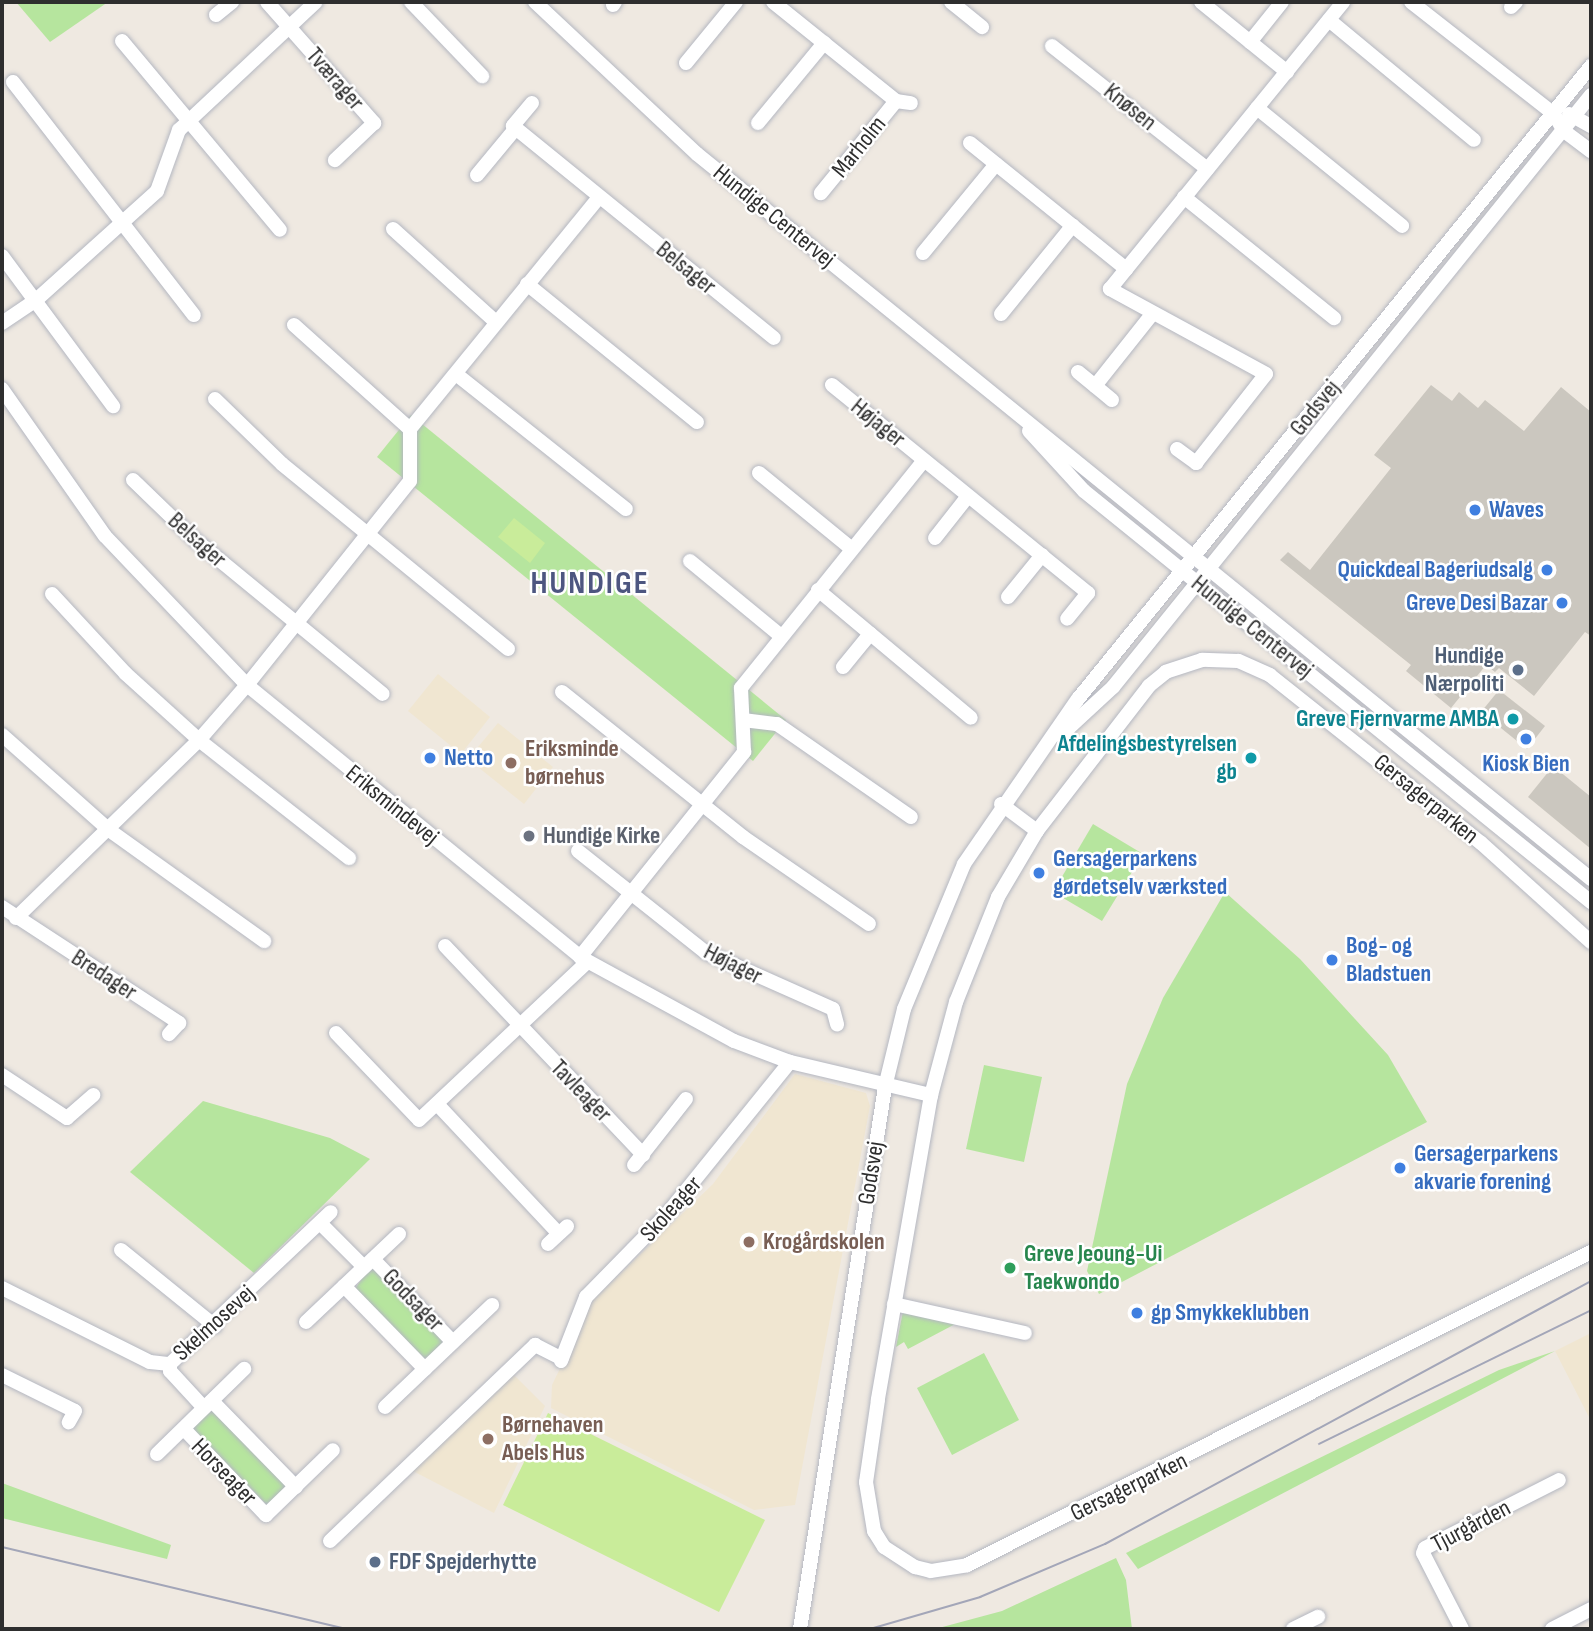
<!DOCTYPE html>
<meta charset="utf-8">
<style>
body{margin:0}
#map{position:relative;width:1593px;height:1631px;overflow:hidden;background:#efe9e1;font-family:"Sofia Sans Condensed",sans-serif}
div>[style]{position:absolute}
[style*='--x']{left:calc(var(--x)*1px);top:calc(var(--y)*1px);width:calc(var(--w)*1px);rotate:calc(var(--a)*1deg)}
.education>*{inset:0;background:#f0e6d1}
.green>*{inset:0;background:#b6e59e}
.pitch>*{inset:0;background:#c9ec9a}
.building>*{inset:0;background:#cbc7bf}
.roads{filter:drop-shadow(0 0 2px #b4b7c1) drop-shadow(0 0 2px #b4b7c1)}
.minor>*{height:14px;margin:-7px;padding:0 7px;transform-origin:7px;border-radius:7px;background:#fff}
.tram>*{height:2px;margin:-1px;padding:0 1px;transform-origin:1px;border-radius:1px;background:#a3a6b8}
.dots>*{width:19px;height:19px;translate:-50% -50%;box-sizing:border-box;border:4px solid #fff;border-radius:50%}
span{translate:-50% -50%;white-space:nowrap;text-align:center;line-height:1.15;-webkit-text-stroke:5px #fff;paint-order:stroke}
.street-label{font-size:24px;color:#2e2e2e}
.shop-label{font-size:24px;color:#366cbe;font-weight:700}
.left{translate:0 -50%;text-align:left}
.right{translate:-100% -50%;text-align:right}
.service-label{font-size:24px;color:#4e5e75;font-weight:700}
.culture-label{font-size:24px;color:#0d838f;font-weight:700}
.education-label{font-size:24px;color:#785e54;font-weight:700}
.worship-label{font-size:24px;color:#5b616d;font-weight:700}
.leisure-label{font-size:24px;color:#27864d;font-weight:700}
.district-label{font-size:32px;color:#4d5680;font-weight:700;letter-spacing:2px}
.frame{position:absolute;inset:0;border:4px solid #2e2e2e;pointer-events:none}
</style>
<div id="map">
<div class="education">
<div style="clip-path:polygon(438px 674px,490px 717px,461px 754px,408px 711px)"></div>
<div style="clip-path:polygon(498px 723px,553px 767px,524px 804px,468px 759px)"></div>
<div style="clip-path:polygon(795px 1074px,866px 1093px,870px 1106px,795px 1505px,754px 1510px,551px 1408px,552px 1385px,593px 1300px,713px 1184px)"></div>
<div style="clip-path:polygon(1591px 1333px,1591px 1421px,1555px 1351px)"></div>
<div style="clip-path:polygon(514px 1375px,545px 1406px,494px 1513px,413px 1471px)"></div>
</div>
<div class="green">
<div style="clip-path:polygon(16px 2px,108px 2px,50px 42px)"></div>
<div style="clip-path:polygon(411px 415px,786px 720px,753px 761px,377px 457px)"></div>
<div style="clip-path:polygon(1093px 824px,1143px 854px,1102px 921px,1053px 892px)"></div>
<div style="clip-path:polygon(1225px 892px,1300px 959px,1388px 1055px,1427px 1122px,1099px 1294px,1087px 1271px,1127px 1084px,1163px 998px)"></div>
<div style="clip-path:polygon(984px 1065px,1042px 1077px,1024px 1162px,966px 1149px)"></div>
<div style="clip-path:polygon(203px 1101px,330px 1138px,370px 1159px,254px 1273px,130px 1172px)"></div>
<div style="clip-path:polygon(369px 1268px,376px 1268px,445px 1340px,443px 1346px,423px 1360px,355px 1289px)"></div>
<div style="clip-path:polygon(903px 1311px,959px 1322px,908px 1349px,904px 1342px,896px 1347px)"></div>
<div style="clip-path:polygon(1555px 1351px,1138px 1569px,1126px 1553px,1499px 1370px)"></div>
<div style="clip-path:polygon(984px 1353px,1019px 1420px,952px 1455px,917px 1388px)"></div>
<div style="clip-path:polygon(210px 1408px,288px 1485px,269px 1507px,191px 1428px)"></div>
<div style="clip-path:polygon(2px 1483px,171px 1545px,167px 1559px,2px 1518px)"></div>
<div style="clip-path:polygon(1116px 1558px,1126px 1580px,1132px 1629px,935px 1629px,1002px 1611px)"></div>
</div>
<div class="pitch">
<div style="clip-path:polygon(514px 518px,545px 543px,530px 563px,498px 537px)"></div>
<div style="clip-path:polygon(548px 1413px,765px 1520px,719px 1612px,503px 1505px)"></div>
</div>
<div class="building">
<div style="clip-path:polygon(1431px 385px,1452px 401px,1459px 392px,1478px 408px,1485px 400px,1524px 431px,1561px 387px,1591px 412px,1591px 636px,1585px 632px,1534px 696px,1499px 668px,1495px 672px,1486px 665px,1451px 708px,1406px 671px,1411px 665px,1280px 560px,1288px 552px,1310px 570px,1391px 468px,1374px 455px)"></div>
<div style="clip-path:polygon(1499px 690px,1545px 726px,1527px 749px,1481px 712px)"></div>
<div style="clip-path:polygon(1553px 766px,1591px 797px,1591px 849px,1528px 797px)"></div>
</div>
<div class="roads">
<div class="minor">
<div style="--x:267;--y:2;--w:162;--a:48.5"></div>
<div style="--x:374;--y:123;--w:54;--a:136.5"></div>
<div style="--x:411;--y:2;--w:103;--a:46.2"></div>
<div style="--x:535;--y:2;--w:222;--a:43.2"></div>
<div style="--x:697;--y:154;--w:1151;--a:39.04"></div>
<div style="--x:773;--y:2;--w:158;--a:38.8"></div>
<div style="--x:896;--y:101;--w:119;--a:129.2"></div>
<div style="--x:951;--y:2;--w:40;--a:39"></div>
<div style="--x:1201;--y:2;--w:111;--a:39.1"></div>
<div style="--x:1411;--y:2;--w:182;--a:38.1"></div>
<div style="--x:1554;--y:114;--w:20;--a:60"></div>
<div style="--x:1564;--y:131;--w:34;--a:37"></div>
<div style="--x:613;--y:5;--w:4;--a:-56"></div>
<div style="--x:1511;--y:7;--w:7;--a:-45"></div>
<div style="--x:216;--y:15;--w:21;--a:-39"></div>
<div style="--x:1329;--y:20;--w:188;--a:39.6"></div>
<div style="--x:122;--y:41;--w:246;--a:50.1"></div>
<div style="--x:1250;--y:42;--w:51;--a:-51.3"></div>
<div style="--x:1052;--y:46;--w:198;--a:38.4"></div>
<div style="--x:686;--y:63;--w:79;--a:-50.7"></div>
<div style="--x:13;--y:82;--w:295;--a:52.2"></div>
<div style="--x:896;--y:101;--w:15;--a:8"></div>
<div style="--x:532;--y:103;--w:30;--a:130"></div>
<div style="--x:513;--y:126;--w:336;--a:39.1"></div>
<div style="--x:1257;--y:108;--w:187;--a:39.1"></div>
<div style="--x:1569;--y:114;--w:25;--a:29"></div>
<div style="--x:758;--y:123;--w:104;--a:-50.5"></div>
<div style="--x:970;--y:143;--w:201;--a:38.9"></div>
<div style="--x:477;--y:175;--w:61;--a:-50.3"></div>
<div style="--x:1184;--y:197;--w:193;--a:38.9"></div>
<div style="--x:393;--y:229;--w:139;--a:42.1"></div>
<div style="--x:923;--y:253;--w:115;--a:-50.6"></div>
<div style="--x:2;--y:256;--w:187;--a:53.5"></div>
<div style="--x:527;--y:284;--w:219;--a:39.1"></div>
<div style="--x:1001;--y:314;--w:114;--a:-51"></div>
<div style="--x:2;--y:323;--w:40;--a:-34"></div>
<div style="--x:35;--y:301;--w:164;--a:-42"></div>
<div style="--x:157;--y:191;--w:65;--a:-70.2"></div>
<div style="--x:179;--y:130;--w:187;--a:-43.1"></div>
<div style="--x:294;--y:325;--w:156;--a:41.9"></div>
<div style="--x:1078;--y:372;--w:44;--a:39.5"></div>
<div style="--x:456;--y:374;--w:217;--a:38.5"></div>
<div style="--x:832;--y:385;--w:330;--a:39.1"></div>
<div style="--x:1088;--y:593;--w:33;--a:129"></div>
<div style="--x:1095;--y:386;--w:93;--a:-51.5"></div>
<div style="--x:2;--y:389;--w:179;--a:55"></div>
<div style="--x:105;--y:536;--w:206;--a:46.4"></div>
<div style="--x:247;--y:685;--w:430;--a:39.2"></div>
<div style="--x:580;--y:957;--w:175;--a:28.6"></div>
<div style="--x:734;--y:1041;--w:60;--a:20.6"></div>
<div style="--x:790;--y:1062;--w:145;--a:13.2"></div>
<div style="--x:215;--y:399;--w:93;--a:44.1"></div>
<div style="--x:282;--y:464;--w:292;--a:39.3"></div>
<div style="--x:1029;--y:431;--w:81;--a:47.5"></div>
<div style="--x:1084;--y:491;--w:653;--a:39.03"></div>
<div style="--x:1177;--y:449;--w:24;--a:36"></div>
<div style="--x:1196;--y:463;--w:113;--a:-51.8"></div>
<div style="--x:1266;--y:374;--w:178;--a:-151.4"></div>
<div style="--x:1110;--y:289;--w:370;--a:-50.9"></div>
<div style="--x:759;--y:473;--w:120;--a:39.3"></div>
<div style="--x:133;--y:480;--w:85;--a:44"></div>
<div style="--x:194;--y:539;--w:244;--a:39.4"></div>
<div style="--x:935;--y:538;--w:53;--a:-51.8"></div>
<div style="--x:690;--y:561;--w:118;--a:39.5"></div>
<div style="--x:818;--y:590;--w:199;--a:39.9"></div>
<div style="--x:52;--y:594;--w:109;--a:47.2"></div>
<div style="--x:126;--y:674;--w:98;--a:42.1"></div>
<div style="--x:199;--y:740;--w:191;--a:38.2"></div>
<div style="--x:1008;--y:597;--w:54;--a:-51"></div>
<div style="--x:843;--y:667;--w:43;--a:-50.7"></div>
<div style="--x:562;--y:692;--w:232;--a:38.7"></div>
<div style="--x:743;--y:837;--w:153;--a:34.6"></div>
<div style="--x:743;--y:720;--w:34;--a:7"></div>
<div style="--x:777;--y:724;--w:163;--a:34.8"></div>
<div style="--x:2;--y:735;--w:143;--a:41.6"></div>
<div style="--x:109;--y:830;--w:191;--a:35.6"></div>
<div style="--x:1061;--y:735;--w:71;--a:-42.7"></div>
<div style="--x:1113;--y:687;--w:761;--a:-51.08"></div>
<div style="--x:1001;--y:804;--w:45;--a:36.9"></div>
<div style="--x:578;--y:851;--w:162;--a:38.5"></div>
<div style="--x:705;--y:952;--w:140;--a:24"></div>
<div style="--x:833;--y:1009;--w:16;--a:75"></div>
<div style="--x:2;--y:907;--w:212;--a:33.2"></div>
<div style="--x:179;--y:1023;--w:15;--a:132"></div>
<div style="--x:16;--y:918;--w:255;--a:-44.2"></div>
<div style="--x:199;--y:740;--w:73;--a:-48.9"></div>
<div style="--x:247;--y:685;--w:261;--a:-51.4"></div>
<div style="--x:410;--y:481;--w:52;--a:-90"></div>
<div style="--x:410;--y:429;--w:299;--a:-50.8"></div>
<div style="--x:1591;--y:942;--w:148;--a:-138"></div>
<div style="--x:1481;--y:843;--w:270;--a:-141.5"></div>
<div style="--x:1270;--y:675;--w:35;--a:-156"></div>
<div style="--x:1238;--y:661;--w:36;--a:-178"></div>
<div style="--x:1202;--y:660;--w:38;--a:162"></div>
<div style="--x:1166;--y:672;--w:22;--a:141"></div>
<div style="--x:1149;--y:686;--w:183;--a:127.7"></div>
<div style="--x:1037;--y:831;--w:77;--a:120.6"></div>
<div style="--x:998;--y:897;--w:113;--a:111.8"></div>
<div style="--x:956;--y:1002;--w:96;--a:105"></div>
<div style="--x:931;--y:1095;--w:310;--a:99.9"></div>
<div style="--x:878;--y:1400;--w:83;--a:98.3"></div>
<div style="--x:866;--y:1482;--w:50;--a:80.7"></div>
<div style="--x:874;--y:1531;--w:19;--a:58"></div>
<div style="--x:884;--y:1547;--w:37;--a:33"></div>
<div style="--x:915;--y:1567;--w:16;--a:14"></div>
<div style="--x:931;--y:1571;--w:36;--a:-9"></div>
<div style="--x:967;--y:1565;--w:698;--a:-26.64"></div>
<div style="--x:445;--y:946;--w:288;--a:46.5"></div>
<div style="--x:580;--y:957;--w:263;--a:-51.3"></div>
<div style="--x:744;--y:752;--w:64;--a:-92.7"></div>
<div style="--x:741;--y:688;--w:292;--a:-51.2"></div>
<div style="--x:336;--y:1033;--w:120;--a:46.3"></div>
<div style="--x:419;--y:1120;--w:231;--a:-43.2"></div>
<div style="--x:2;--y:1075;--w:78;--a:33.5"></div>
<div style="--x:67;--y:1118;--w:35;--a:-41"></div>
<div style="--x:437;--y:1104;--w:177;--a:46.8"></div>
<div style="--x:634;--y:1165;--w:84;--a:-51.8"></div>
<div style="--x:320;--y:1223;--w:62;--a:45"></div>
<div style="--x:548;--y:1244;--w:26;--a:-43"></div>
<div style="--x:121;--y:1250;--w:121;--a:39"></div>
<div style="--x:373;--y:1259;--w:115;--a:46.1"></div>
<div style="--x:344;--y:1286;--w:116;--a:45.7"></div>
<div style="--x:2;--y:1288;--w:165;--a:26.6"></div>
<div style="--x:150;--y:1362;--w:20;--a:6"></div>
<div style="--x:170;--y:1364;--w:221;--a:-43.4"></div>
<div style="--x:894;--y:1304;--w:134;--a:12.5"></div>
<div style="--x:306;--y:1322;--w:128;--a:-43.4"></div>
<div style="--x:561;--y:1361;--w:69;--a:-68.7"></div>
<div style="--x:586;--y:1297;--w:117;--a:-45.7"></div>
<div style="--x:668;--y:1213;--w:194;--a:-51.1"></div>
<div style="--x:170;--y:1364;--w:7;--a:90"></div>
<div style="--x:170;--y:1371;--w:50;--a:47.4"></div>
<div style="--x:2;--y:1375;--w:81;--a:26.3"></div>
<div style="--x:75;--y:1411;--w:13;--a:119"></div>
<div style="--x:212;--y:1401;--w:120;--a:45.7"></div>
<div style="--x:385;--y:1407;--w:148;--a:-43.6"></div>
<div style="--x:184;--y:1429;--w:119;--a:46.4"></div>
<div style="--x:266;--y:1515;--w:93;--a:-44.1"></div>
<div style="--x:157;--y:1454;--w:122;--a:-44.3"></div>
<div style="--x:330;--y:1541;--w:284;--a:-43.7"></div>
<div style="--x:535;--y:1345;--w:30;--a:27"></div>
<div style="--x:800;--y:1629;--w:549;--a:-81.09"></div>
<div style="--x:885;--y:1087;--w:80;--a:-76.3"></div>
<div style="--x:904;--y:1009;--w:157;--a:-67.5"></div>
<div style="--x:964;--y:864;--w:201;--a:-55.4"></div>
<div style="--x:1078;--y:699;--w:815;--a:-50.98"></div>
<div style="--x:1293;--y:1629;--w:28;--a:-26"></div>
<div style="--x:1462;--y:1629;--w:85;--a:-117.2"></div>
<div style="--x:1423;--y:1553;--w:5;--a:-68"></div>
<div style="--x:1425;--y:1548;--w:150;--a:-26.9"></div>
<div style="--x:1552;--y:1629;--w:44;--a:-27.1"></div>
</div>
</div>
<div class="tram">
<div style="--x:1319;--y:1444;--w:303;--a:-26.2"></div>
<div style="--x:2;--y:1547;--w:355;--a:13.4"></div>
<div style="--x:870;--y:1629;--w:115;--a:-16.2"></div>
<div style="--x:980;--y:1597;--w:136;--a:-23"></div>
<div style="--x:1105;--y:1544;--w:553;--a:-28.42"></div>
</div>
<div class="dots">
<div style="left:1475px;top:510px;background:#3f7fe0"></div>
<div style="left:1547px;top:570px;background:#3f7fe0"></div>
<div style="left:1562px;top:603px;background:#3f7fe0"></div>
<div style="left:1518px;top:670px;background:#5c6f8a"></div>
<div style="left:1513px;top:719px;background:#0f9aa8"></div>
<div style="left:1526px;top:739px;background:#3f7fe0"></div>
<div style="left:430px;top:758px;background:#3f7fe0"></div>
<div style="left:1251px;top:758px;background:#0f9aa8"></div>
<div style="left:511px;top:763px;background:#8d6e63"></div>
<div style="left:529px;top:836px;background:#6b7280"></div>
<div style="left:1039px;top:873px;background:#3f7fe0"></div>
<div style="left:1332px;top:960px;background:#3f7fe0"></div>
<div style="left:1400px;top:1168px;background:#3f7fe0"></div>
<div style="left:749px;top:1242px;background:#8d6e63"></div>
<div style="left:1010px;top:1268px;background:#2e9e5b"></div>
<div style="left:1137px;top:1313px;background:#3f7fe0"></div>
<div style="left:488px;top:1439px;background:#8d6e63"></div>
<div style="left:375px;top:1562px;background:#5c6f8a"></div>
</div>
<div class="street-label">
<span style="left:335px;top:79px;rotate:49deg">Tværager</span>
<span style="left:1130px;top:107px;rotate:39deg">Knøsen</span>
<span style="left:859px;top:147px;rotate:-51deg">Marholm</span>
<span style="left:774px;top:216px;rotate:39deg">Hundige Centervej</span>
<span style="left:686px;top:268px;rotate:39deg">Belsager</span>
<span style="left:1315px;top:408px;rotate:-51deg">Godsvej</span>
<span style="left:878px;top:423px;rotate:39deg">Højager</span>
<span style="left:197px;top:540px;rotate:42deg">Belsager</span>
<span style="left:1252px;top:627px;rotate:39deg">Hundige Centervej</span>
<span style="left:1426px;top:799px;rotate:39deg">Gersagerparken</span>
<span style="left:392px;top:805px;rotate:39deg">Eriksmindevej</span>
<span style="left:733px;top:964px;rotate:27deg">Højager</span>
<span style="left:104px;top:975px;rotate:33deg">Bredager</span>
<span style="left:581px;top:1091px;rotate:46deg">Tavleager</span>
<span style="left:871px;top:1173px;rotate:-81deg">Godsvej</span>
<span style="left:671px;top:1209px;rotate:-48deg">Skoleager</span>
<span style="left:413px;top:1300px;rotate:46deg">Godsager</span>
<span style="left:214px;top:1323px;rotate:-42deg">Skelmosevej</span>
<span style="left:224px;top:1472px;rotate:46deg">Horseager</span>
<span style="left:1129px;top:1487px;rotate:-26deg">Gersagerparken</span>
<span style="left:1471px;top:1526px;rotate:-28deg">Tjurgården</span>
</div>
<div class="shop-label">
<span class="left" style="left:1489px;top:510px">Waves</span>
<span class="right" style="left:1533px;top:570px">Quickdeal Bageriudsalg</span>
<span class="right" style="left:1548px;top:603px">Greve Desi Bazar</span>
<span class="left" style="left:444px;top:758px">Netto</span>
<span style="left:1526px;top:764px">Kiosk Bien</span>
<span class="left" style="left:1053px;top:873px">Gersagerparkens<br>gørdetselv værksted</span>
<span class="left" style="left:1346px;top:960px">Bog- og<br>Bladstuen</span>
<span class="left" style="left:1414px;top:1168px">Gersagerparkens<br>akvarie forening</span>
<span class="left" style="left:1151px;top:1313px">gp Smykkeklubben</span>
</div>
<div class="service-label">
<span class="right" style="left:1504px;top:670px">Hundige<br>Nærpoliti</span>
<span class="left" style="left:389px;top:1562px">FDF Spejderhytte</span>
</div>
<div class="culture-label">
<span class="right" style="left:1499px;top:719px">Greve Fjernvarme AMBA</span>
<span class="right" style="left:1237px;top:758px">Afdelingsbestyrelsen<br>gb</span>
</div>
<div class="education-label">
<span class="left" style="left:525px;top:763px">Eriksminde<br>børnehus</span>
<span class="left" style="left:763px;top:1242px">Krogårdskolen</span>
<span class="left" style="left:502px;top:1439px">Børnehaven<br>Abels Hus</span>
</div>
<div class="worship-label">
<span class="left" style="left:543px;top:836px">Hundige Kirke</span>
</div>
<div class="leisure-label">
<span class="left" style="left:1024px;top:1268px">Greve Jeoung-Ui<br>Taekwondo</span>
</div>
<div class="district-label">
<span style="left:590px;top:584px">HUNDIGE</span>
</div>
<div class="frame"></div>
</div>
